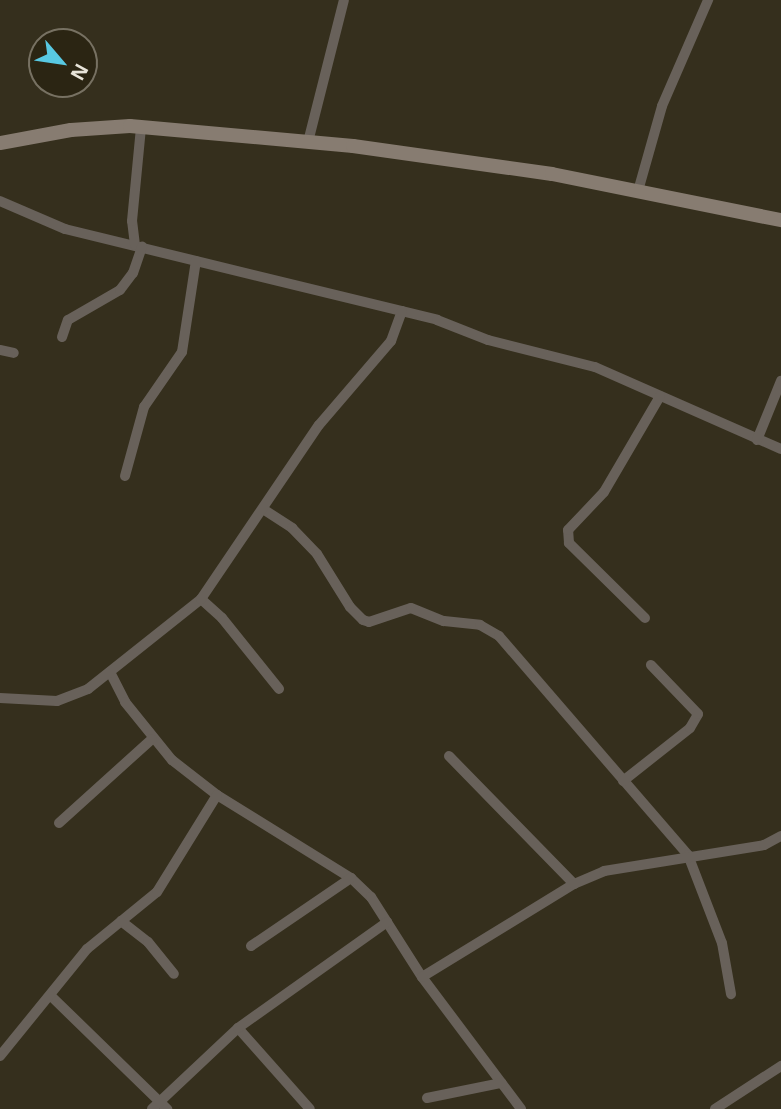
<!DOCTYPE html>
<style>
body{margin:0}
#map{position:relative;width:781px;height:1109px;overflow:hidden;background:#352f1d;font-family:"Open Sans",sans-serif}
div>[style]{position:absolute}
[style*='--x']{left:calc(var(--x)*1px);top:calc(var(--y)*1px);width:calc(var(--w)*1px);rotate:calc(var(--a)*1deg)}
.minor>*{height:10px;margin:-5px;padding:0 5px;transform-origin:5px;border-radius:5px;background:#68615a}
.secondary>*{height:14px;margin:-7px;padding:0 7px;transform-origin:7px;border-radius:7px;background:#877c71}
span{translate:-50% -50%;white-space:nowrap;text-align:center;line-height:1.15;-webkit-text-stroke:5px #2b2513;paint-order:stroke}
.north{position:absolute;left:28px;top:28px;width:70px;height:70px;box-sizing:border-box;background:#2b2513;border:2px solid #777162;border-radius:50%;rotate:119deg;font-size:19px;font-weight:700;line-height:28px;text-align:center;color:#e8e4d9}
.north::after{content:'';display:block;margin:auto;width:24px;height:32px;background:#58c9e3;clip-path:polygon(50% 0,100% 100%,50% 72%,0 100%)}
</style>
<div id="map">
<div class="minor">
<div style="--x:308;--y:142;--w:146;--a:-75.8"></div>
<div style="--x:638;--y:191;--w:88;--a:-74.2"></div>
<div style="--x:662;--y:106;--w:116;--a:-66.5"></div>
<div style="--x:0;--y:201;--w:71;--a:23.3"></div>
<div style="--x:65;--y:229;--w:383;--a:13.7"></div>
<div style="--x:437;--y:320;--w:55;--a:21.4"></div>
<div style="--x:488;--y:340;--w:110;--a:14.2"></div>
<div style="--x:595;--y:367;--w:203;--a:23.8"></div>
<div style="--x:135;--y:245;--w:24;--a:-97"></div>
<div style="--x:132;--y:221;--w:93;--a:-84.5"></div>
<div style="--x:62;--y:337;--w:18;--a:-71"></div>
<div style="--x:68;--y:320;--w:60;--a:-30"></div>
<div style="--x:120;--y:290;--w:21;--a:-53"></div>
<div style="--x:133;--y:273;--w:28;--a:-71"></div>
<div style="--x:0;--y:350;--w:14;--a:12"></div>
<div style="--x:757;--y:440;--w:64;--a:-67.9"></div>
<div style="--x:125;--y:476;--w:72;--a:-74.6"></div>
<div style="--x:144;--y:407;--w:67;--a:-55.4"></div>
<div style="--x:182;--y:352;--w:92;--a:-81.3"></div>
<div style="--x:263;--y:509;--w:35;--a:33"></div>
<div style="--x:292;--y:528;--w:36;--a:46"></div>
<div style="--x:317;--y:554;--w:62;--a:58.1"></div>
<div style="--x:350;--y:607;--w:18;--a:45"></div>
<div style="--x:363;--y:620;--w:6;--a:18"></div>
<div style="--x:369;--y:622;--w:44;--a:-18.4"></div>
<div style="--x:411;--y:608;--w:35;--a:22"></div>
<div style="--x:444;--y:621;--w:36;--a:6"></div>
<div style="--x:480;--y:625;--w:22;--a:30"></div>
<div style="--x:499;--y:636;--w:289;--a:49.2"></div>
<div style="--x:688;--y:855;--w:94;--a:68.9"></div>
<div style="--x:722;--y:943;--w:52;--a:80"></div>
<div style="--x:201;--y:599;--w:28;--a:42"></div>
<div style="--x:222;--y:618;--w:91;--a:51.2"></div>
<div style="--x:645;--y:618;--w:107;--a:-135.4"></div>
<div style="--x:569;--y:543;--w:13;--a:-94"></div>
<div style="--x:568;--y:530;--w:52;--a:-46.5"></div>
<div style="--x:604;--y:492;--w:111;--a:-59.7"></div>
<div style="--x:110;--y:672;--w:34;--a:63"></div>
<div style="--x:125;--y:702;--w:75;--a:51"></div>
<div style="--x:172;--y:760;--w:57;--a:37.9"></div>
<div style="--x:217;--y:795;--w:158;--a:31.8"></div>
<div style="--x:351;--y:878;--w:28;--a:44"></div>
<div style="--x:371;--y:897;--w:95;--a:57.5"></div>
<div style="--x:422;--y:977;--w:165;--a:53.1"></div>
<div style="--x:0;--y:698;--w:57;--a:3"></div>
<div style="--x:57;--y:701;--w:33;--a:-21"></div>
<div style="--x:88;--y:689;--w:144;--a:-38.5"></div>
<div style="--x:201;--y:599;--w:210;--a:-55.9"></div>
<div style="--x:319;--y:425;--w:111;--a:-49.4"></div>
<div style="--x:391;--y:341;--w:32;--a:-70"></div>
<div style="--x:449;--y:756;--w:179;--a:45.7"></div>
<div style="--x:623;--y:781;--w:85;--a:-38.3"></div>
<div style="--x:690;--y:728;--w:16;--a:-60"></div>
<div style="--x:698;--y:714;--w:68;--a:-133.8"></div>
<div style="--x:59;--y:823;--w:125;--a:-42.1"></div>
<div style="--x:121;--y:921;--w:34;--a:38"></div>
<div style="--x:148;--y:942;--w:41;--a:50.9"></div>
<div style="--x:251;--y:946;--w:121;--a:-34.2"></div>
<div style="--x:422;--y:977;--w:178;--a:-31.5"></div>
<div style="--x:574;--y:884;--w:33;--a:-23"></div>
<div style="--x:604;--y:871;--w:162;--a:-9.2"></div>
<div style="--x:764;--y:845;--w:19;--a:-28"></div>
<div style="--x:52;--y:997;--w:161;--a:44.2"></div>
<div style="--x:238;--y:1028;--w:108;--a:48.4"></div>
<div style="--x:0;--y:1056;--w:138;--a:-50.9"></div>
<div style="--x:87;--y:949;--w:90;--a:-39.2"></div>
<div style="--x:157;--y:892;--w:114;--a:-58.3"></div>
<div style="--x:427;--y:1098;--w:76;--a:-11.5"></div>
<div style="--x:152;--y:1109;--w:118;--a:-43.3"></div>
<div style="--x:238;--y:1028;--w:183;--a:-35.4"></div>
<div style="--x:715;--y:1109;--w:79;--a:-33.1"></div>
</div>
<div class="secondary">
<div style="--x:0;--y:143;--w:72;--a:-10.4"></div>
<div style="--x:71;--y:130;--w:59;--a:-3.9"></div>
<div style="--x:130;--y:126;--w:224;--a:5.1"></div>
<div style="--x:353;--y:146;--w:201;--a:8"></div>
<div style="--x:552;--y:174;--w:234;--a:11.4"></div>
</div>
<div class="north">N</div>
</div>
